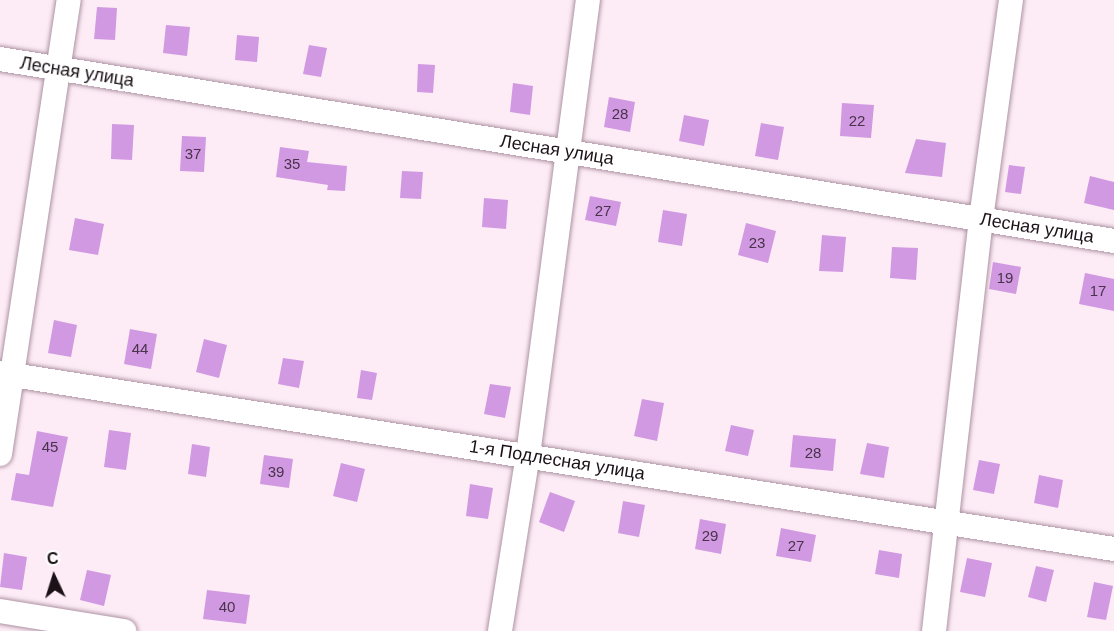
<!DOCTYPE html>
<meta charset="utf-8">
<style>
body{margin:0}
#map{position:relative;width:1114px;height:631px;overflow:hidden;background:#fdecf6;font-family:Helvetica,sans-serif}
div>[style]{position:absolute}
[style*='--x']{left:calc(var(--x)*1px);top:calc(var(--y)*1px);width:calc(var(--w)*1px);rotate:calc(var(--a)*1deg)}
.building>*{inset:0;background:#d199e1}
.roads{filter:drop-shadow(0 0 2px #ae93a3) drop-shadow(0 0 2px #ae93a3)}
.minor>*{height:24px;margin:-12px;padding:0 12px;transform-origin:12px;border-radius:12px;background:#fff}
span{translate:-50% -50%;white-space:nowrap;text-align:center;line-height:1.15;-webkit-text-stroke:4.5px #fff;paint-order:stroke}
.number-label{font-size:15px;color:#48334a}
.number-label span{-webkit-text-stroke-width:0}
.street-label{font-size:18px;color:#1b1117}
.north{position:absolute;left:24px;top:547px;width:60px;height:60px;-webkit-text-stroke:4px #fff;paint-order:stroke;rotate:356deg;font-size:16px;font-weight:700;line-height:24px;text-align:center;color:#1b1117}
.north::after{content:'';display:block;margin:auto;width:21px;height:27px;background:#1b1117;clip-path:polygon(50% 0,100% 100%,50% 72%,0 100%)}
</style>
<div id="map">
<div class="building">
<div style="clip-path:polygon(97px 7px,117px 8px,115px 40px,94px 39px)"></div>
<div style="clip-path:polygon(166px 25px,190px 27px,187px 56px,163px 53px)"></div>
<div style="clip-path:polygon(237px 35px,259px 37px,257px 62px,235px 60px)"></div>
<div style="clip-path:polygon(309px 45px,327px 48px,321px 77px,303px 74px)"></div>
<div style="clip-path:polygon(418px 64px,435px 65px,433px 93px,417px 92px)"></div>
<div style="clip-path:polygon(513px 83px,533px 86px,530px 115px,510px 112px)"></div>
<div style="clip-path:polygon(609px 97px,635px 102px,630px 132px,604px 127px)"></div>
<div style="clip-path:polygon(842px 103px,874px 105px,871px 138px,840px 136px)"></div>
<div style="clip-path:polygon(684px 115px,709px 120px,704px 146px,679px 141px)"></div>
<div style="clip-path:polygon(761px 123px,784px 127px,778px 160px,755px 156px)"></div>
<div style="clip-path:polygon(112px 124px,134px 125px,132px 160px,111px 159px)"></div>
<div style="clip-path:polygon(182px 136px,206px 137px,204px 172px,180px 171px)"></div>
<div style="clip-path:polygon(916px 139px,946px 143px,942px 177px,905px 173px)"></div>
<div style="clip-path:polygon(280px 147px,309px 151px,307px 162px,347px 166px,345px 191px,327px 190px,328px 185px,276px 177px)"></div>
<div style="clip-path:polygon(1009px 165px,1025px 167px,1021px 194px,1005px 192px)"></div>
<div style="clip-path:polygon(402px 171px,423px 172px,421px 199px,400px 198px)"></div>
<div style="clip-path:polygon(1090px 176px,1114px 182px,1114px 210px,1084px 203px)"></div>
<div style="clip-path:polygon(590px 196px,621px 202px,616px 226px,585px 220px)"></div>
<div style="clip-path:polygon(484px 198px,508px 200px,506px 229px,482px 227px)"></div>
<div style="clip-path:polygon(663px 210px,687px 214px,682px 246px,658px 242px)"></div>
<div style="clip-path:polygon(75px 218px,104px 224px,98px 255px,69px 250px)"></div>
<div style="clip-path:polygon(746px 223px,776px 231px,768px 263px,738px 255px)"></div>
<div style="clip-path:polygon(822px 235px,846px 237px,843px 272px,819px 271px)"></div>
<div style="clip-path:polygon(892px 247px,918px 248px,916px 280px,890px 278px)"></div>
<div style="clip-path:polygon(993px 262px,1021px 267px,1016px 294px,989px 289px)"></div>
<div style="clip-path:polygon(1085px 273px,1114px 279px,1114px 311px,1079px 304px)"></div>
<div style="clip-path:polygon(54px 320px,77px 325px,71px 357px,48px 353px)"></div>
<div style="clip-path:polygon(130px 329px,157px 334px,151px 369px,124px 364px)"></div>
<div style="clip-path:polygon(204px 339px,227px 345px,219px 378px,196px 372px)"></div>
<div style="clip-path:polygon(283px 358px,304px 361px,299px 388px,278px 384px)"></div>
<div style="clip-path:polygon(361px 370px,377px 373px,372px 400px,357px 398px)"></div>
<div style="clip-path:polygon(490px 384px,511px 387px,505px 418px,484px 414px)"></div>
<div style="clip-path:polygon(642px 399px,664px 403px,657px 441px,634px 436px)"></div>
<div style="clip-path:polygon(731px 425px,754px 430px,748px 456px,725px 451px)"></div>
<div style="clip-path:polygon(109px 430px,131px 433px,126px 470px,104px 467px)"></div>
<div style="clip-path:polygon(37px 431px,68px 437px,53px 507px,11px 500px,16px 473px,29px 475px)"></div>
<div style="clip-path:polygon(793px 435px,836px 439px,833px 471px,790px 467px)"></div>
<div style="clip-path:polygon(867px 443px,889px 447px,884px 478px,860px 474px)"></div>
<div style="clip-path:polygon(192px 444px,210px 447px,206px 477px,188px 474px)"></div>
<div style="clip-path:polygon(264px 455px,293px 459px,289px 488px,260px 484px)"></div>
<div style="clip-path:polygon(979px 460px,1000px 464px,994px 494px,973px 490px)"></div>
<div style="clip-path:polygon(341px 463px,365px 469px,357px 502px,333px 496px)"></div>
<div style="clip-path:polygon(1039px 475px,1063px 480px,1058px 508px,1034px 503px)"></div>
<div style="clip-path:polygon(470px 484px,493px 488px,488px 519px,466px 516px)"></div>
<div style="clip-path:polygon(550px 492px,575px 501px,564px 532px,539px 522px)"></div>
<div style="clip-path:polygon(623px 501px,645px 505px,639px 537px,618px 533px)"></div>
<div style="clip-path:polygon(700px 519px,726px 524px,721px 554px,695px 549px)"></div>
<div style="clip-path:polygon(781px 528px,816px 535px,811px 562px,776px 556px)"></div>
<div style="clip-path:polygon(879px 550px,902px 554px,899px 578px,875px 574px)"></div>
<div style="clip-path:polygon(4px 553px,27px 557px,22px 590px,0 587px)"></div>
<div style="clip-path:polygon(967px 558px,992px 563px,985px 597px,960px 592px)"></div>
<div style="clip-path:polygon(1036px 566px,1054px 570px,1046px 602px,1028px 597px)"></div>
<div style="clip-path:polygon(87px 570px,111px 575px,104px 606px,80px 600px)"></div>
<div style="clip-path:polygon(1094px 582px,1113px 586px,1106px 620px,1087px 617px)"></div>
<div style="clip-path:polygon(207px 590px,250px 595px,246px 624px,203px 619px)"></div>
</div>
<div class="roads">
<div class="minor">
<div style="--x:0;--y:59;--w:1129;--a:9.28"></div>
<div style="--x:0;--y:373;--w:1128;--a:8.98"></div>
<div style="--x:0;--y:454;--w:459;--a:-81.4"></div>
<div style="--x:0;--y:611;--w:126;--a:9.2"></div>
<div style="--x:500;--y:631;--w:178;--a:-81"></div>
<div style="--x:528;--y:455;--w:459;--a:-82.5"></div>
<div style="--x:934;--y:631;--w:415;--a:-83.5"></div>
<div style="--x:981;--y:219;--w:221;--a:-82.2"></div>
</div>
</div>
<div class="number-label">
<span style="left:620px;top:114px">28</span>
<span style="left:857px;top:121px">22</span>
<span style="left:193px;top:154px">37</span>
<span style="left:292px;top:164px">35</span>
<span style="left:603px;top:211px">27</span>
<span style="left:757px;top:243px">23</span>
<span style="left:1005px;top:278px">19</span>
<span style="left:1098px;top:291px">17</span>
<span style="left:140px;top:349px">44</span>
<span style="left:50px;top:447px">45</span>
<span style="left:813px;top:453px">28</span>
<span style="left:276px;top:472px">39</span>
<span style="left:710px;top:536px">29</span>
<span style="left:796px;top:546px">27</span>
<span style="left:227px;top:607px">40</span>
</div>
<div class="street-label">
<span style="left:77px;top:72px;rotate:9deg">Лесная улица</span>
<span style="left:557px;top:150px;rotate:9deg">Лесная улица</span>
<span style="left:1037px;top:228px;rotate:9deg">Лесная улица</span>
<span style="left:557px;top:460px;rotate:9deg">1-я Подлесная улица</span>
</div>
<div class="north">С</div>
</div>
